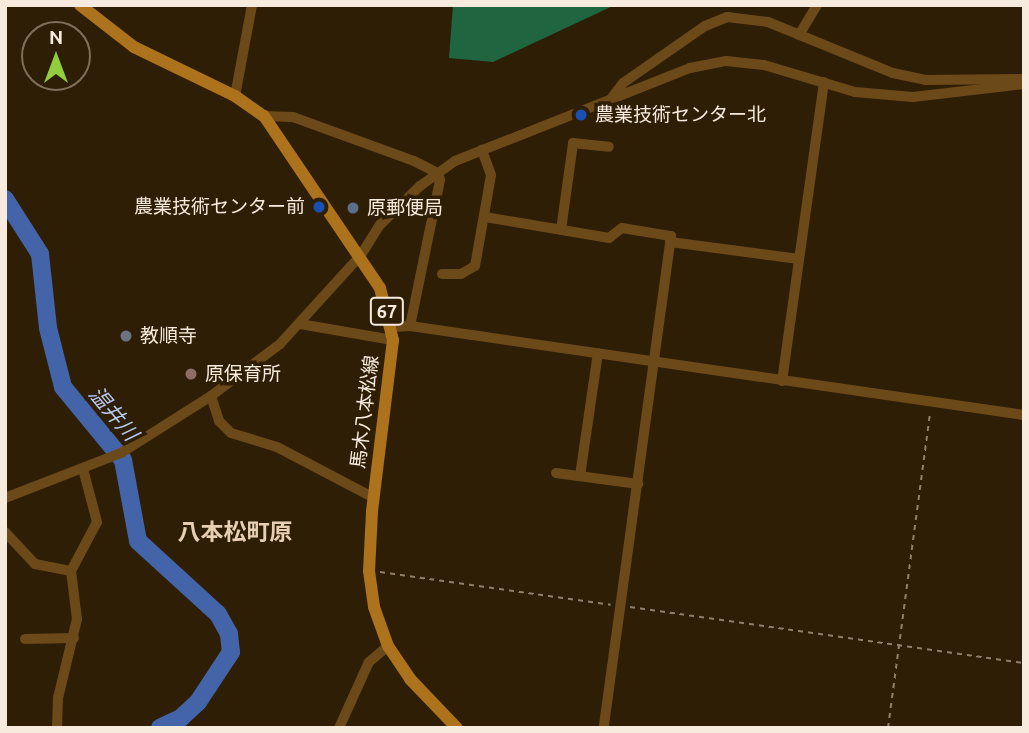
<!DOCTYPE html>
<meta charset="utf-8">
<style>
body{margin:0}
#map{position:relative;width:1029px;height:733px;overflow:hidden;background:#2f1e06;font-family:Ubuntu,"Noto Sans JP",sans-serif}
div>[style]{position:absolute}
[style*='--x']{left:calc(var(--x)*1px);top:calc(var(--y)*1px);width:calc(var(--w)*1px);rotate:calc(var(--a)*1deg)}
.forest>*{inset:0;background:#1e6540}
.river>*{height:18px;margin:-9px;padding:0 9px;transform-origin:9px;border-radius:9px;background:#4464a9}
.path>*{height:2px;margin-top:-1px;transform-origin:0;background:repeating-linear-gradient(90deg,#8f806d 0 5px,transparent 0 10px)}
.minor>*{height:10px;margin:-5px;padding:0 5px;transform-origin:5px;border-radius:5px;background:#6c4919}
.major>*{height:12px;margin:-6px;padding:0 6px;transform-origin:6px;border-radius:6px;background:#ac721c}
.dots>*{width:19px;height:19px;translate:-50% -50%;box-sizing:border-box;border:4px solid #2f1e06;border-radius:50%}
span{translate:-50% -50%;white-space:nowrap;text-align:center;line-height:1.15;-webkit-text-stroke:7px #2f1e06;paint-order:stroke}
.shield-label span{padding:2px 5px;background:#2f1e06;border:2px solid;border-radius:5px;-webkit-text-stroke-width:0}
.shield-label{font-size:18px;color:#f7ebdd;font-weight:700}
.poi-label{font-size:19px;color:#f7ebdd}
.left{translate:0 -50%;text-align:left}
.right{translate:-100% -50%;text-align:right}
.street-label{font-size:19px;color:#f7ebdd}
.water-label{font-size:21px;color:#b6c9ef;font-style:italic}
.quarter-label{font-size:23px;color:#e6cfb3;font-weight:700}
.frame{position:absolute;inset:0;border:7px solid #f7ebdd;pointer-events:none}
.north{position:absolute;left:21px;top:21px;width:70px;height:70px;box-sizing:border-box;background:#2f1e06;border:2px solid #7f705c;border-radius:50%;rotate:0deg;font-size:19px;font-weight:700;line-height:28px;text-align:center;color:#f7ebdd}
.north::after{content:'';display:block;margin:auto;width:24px;height:32px;background:#92cd3f;clip-path:polygon(50% 0,100% 100%,50% 72%,0 100%)}
</style>
<div id="map">
<div class="forest">
<div style="clip-path:polygon(453px 5px,615px 5px,493px 62px,449px 58px)"></div>
</div>
<div class="river">
<div style="--x:5;--y:199;--w:65;--a:57.5"></div>
<div style="--x:40;--y:254;--w:74;--a:83.8"></div>
<div style="--x:48;--y:328;--w:61;--a:75.7"></div>
<div style="--x:63;--y:387;--w:94;--a:50.6"></div>
<div style="--x:123;--y:460;--w:82;--a:79.5"></div>
<div style="--x:138;--y:541;--w:108;--a:42.4"></div>
<div style="--x:218;--y:614;--w:23;--a:61"></div>
<div style="--x:229;--y:634;--w:18;--a:84"></div>
<div style="--x:231;--y:652;--w:60;--a:123.4"></div>
<div style="--x:198;--y:702;--w:23;--a:137"></div>
<div style="--x:181;--y:718;--w:23;--a:155"></div>
</div>
<div class="path">
<div style="--x:380;--y:572;--w:233;--a:8.1"></div>
<div style="--x:630;--y:607;--w:398;--a:8.1"></div>
<div style="--x:888;--y:728;--w:318;--a:-82.4"></div>
</div>
<div class="minor">
<div style="--x:799;--y:35;--w:35;--a:-59"></div>
<div style="--x:235;--y:96;--w:93;--a:-79.4"></div>
<div style="--x:611;--y:99;--w:20;--a:-53"></div>
<div style="--x:623;--y:83;--w:100;--a:-34.8"></div>
<div style="--x:705;--y:26;--w:24;--a:-22"></div>
<div style="--x:727;--y:17;--w:41;--a:7"></div>
<div style="--x:768;--y:22;--w:135;--a:22.2"></div>
<div style="--x:893;--y:73;--w:33;--a:12"></div>
<div style="--x:925;--y:80;--w:99;--a:-0.6"></div>
<div style="--x:264;--y:116;--w:29;--a:2"></div>
<div style="--x:293;--y:117;--w:129;--a:20"></div>
<div style="--x:414;--y:161;--w:27;--a:27"></div>
<div style="--x:438;--y:173;--w:7;--a:74"></div>
<div style="--x:440;--y:180;--w:149;--a:101.6"></div>
<div style="--x:485;--y:217;--w:126;--a:9.6"></div>
<div style="--x:609;--y:238;--w:16;--a:-38"></div>
<div style="--x:622;--y:228;--w:50;--a:9.3"></div>
<div style="--x:671;--y:236;--w:497;--a:97.8"></div>
<div style="--x:561;--y:230;--w:88;--a:-82.1"></div>
<div style="--x:573;--y:143;--w:36;--a:6"></div>
<div style="--x:670;--y:242;--w:130;--a:7.5"></div>
<div style="--x:442;--y:274;--w:19;--a:0"></div>
<div style="--x:461;--y:274;--w:16;--a:-30"></div>
<div style="--x:475;--y:266;--w:92;--a:-80"></div>
<div style="--x:491;--y:175;--w:27;--a:-110"></div>
<div style="--x:300;--y:324;--w:94;--a:9.8"></div>
<div style="--x:393;--y:327;--w:17;--a:-3"></div>
<div style="--x:410;--y:326;--w:620;--a:8.25"></div>
<div style="--x:782;--y:381;--w:302;--a:-82"></div>
<div style="--x:211;--y:396;--w:26;--a:72"></div>
<div style="--x:219;--y:421;--w:17;--a:45"></div>
<div style="--x:231;--y:433;--w:48;--a:16.9"></div>
<div style="--x:277;--y:447;--w:110;--a:27.7"></div>
<div style="--x:556;--y:473;--w:83;--a:7.6"></div>
<div style="--x:580;--y:476;--w:124;--a:-81.7"></div>
<div style="--x:5;--y:498;--w:124;--a:-21.2"></div>
<div style="--x:121;--y:453;--w:107;--a:-32.3"></div>
<div style="--x:211;--y:396;--w:86;--a:-37"></div>
<div style="--x:280;--y:344;--w:120;--a:-47.7"></div>
<div style="--x:361;--y:255;--w:36;--a:-58"></div>
<div style="--x:380;--y:225;--w:56;--a:-44.3"></div>
<div style="--x:420;--y:186;--w:43;--a:-35.5"></div>
<div style="--x:455;--y:161;--w:253;--a:-21.6"></div>
<div style="--x:690;--y:68;--w:37;--a:-11"></div>
<div style="--x:726;--y:61;--w:38;--a:6"></div>
<div style="--x:764;--y:65;--w:95;--a:16.5"></div>
<div style="--x:855;--y:92;--w:58;--a:4.9"></div>
<div style="--x:913;--y:97;--w:112;--a:-6.7"></div>
<div style="--x:5;--y:532;--w:44;--a:46.8"></div>
<div style="--x:35;--y:564;--w:37;--a:11"></div>
<div style="--x:71;--y:571;--w:48;--a:82.9"></div>
<div style="--x:77;--y:619;--w:81;--a:103.5"></div>
<div style="--x:58;--y:698;--w:30;--a:92"></div>
<div style="--x:71;--y:571;--w:55;--a:-62"></div>
<div style="--x:97;--y:522;--w:55;--a:-104.8"></div>
<div style="--x:25;--y:639;--w:49;--a:-1.2"></div>
<div style="--x:339;--y:728;--w:72;--a:-65.6"></div>
<div style="--x:369;--y:662;--w:25;--a:-40"></div>
</div>
<div class="major">
<div style="--x:80;--y:5;--w:68;--a:37.9"></div>
<div style="--x:134;--y:47;--w:112;--a:25.9"></div>
<div style="--x:235;--y:96;--w:35;--a:35"></div>
<div style="--x:264;--y:116;--w:207;--a:56"></div>
<div style="--x:380;--y:288;--w:54;--a:76"></div>
<div style="--x:393;--y:340;--w:173;--a:97"></div>
<div style="--x:372;--y:512;--w:59;--a:92.9"></div>
<div style="--x:369;--y:571;--w:36;--a:82"></div>
<div style="--x:374;--y:607;--w:41;--a:70.3"></div>
<div style="--x:388;--y:646;--w:40;--a:56"></div>
<div style="--x:410;--y:679;--w:68;--a:46.2"></div>
</div>
<div class="dots">
<div style="left:581px;top:115px;background:#1a4fb4"></div>
<div style="left:319px;top:207px;background:#1a4fb4"></div>
<div style="left:353px;top:208px;background:#5c6f8a"></div>
<div style="left:126px;top:336px;background:#6b7280"></div>
<div style="left:191px;top:374px;background:#8d6e63"></div>
</div>
<div class="shield-label">
<span style="left:387px;top:311px">67</span>
</div>
<div class="poi-label">
<span class="left" style="left:595px;top:115px">農業技術センター北</span>
<span class="right" style="left:305px;top:207px">農業技術センター前</span>
<span class="left" style="left:367px;top:208px">原郵便局</span>
<span class="left" style="left:140px;top:336px">教順寺</span>
<span class="left" style="left:205px;top:374px">原保育所</span>
</div>
<div class="street-label">
<span style="left:365px;top:412px;rotate:-83deg">馬木八本松線</span>
</div>
<div class="water-label">
<span style="left:114px;top:413px;rotate:50deg">温井川</span>
</div>
<div class="quarter-label">
<span style="left:235px;top:532px">八本松町原</span>
</div>
<div class="frame"></div>
<div class="north">N</div>
</div>
